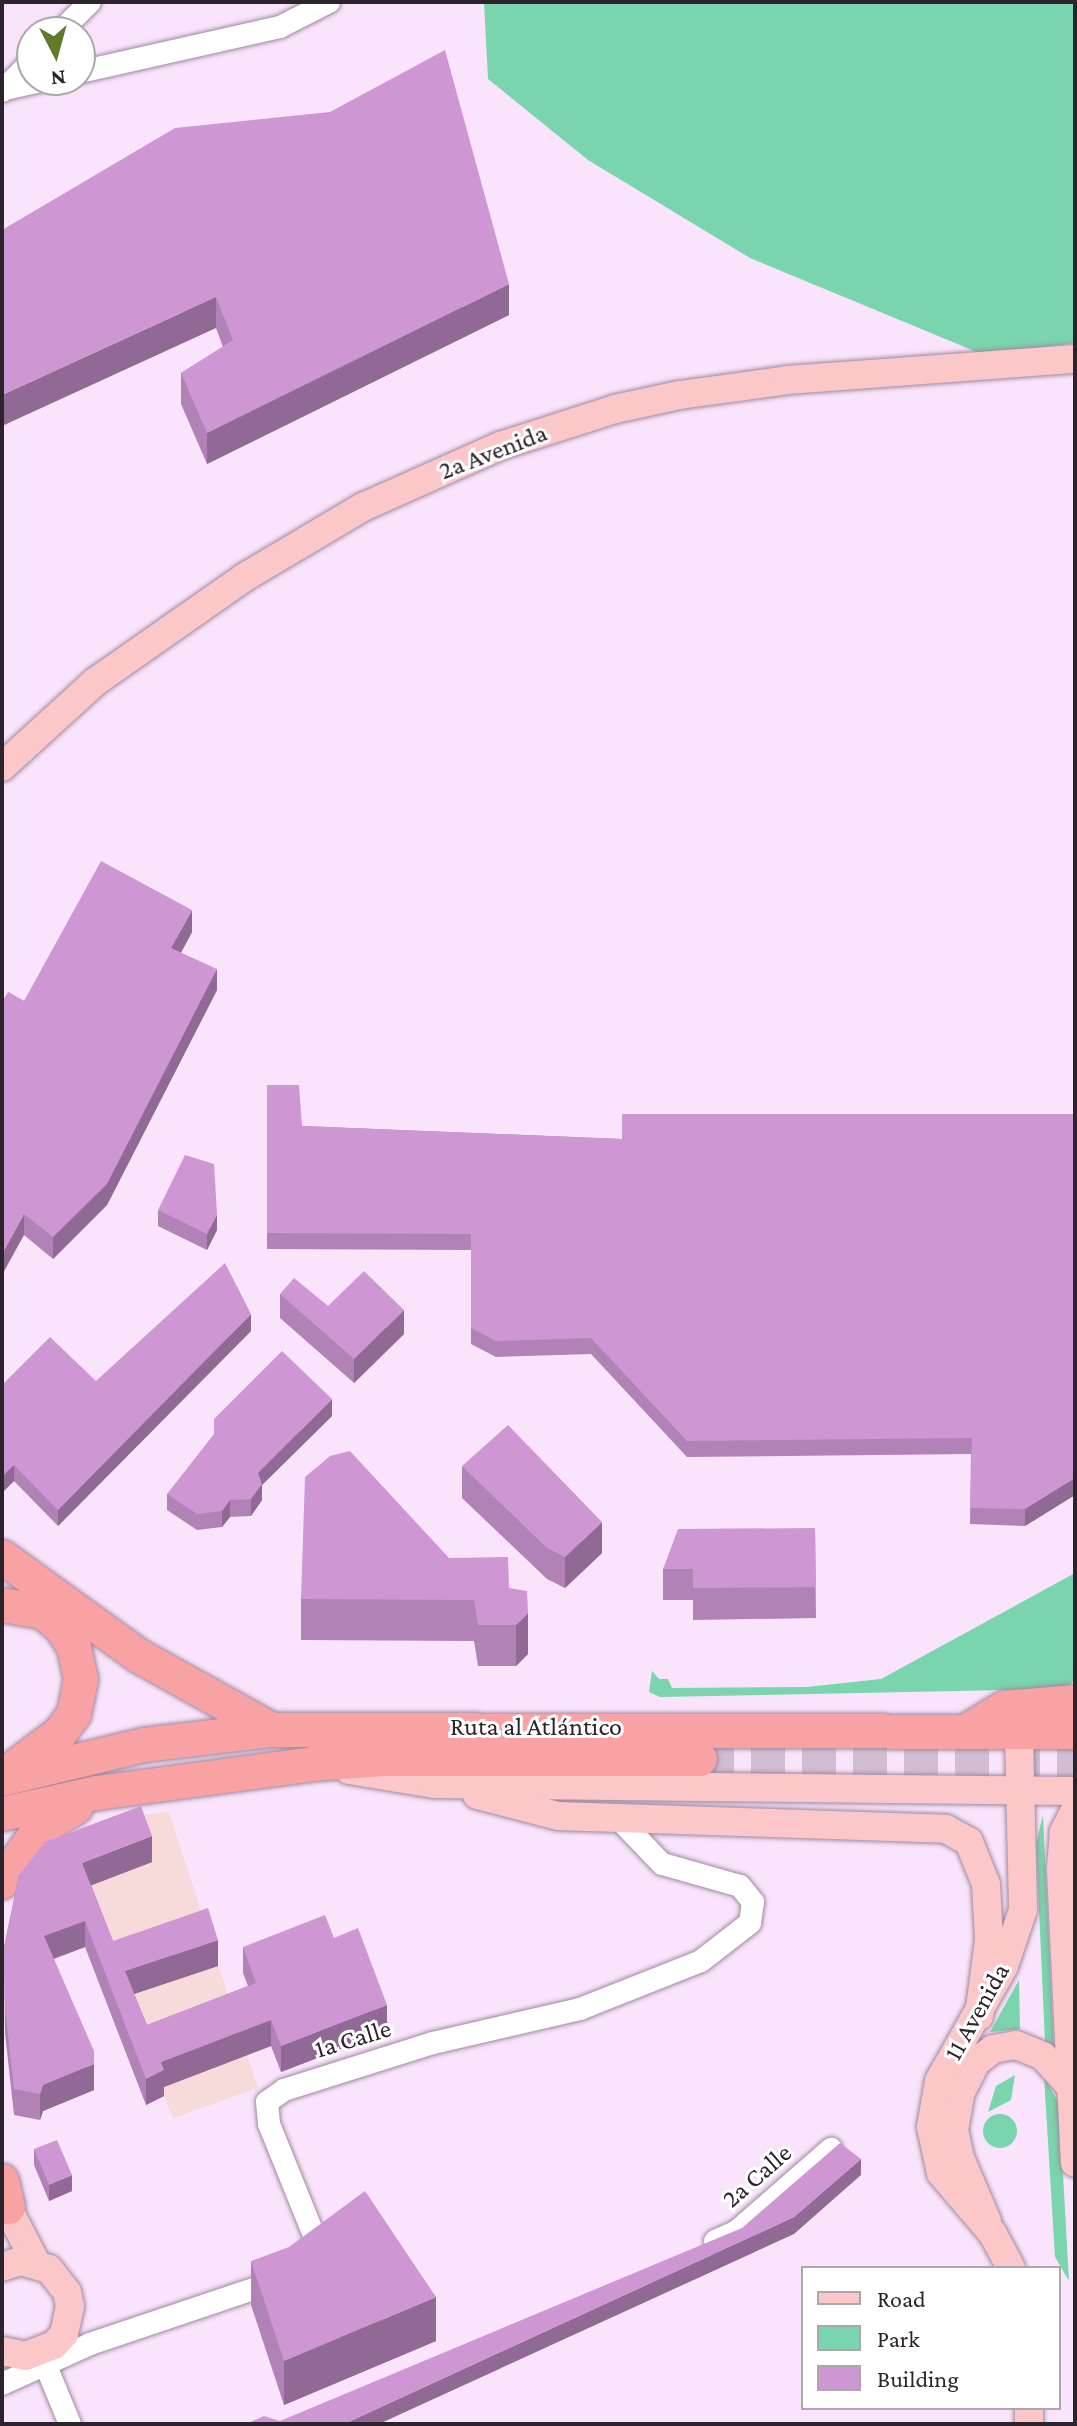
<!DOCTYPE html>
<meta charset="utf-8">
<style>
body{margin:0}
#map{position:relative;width:1077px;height:2426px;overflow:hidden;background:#fae4fc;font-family:"Crimson Pro",serif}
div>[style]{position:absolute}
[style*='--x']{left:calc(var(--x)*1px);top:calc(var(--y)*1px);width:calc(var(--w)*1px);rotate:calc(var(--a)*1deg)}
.education>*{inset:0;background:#f6dbda}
.green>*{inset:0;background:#7ad4ad}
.round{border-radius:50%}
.highway-tunnel>*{height:34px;margin-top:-17px;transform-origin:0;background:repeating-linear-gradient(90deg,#d1bed3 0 34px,transparent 0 51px)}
.roads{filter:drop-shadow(0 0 2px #9d899f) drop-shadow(0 0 2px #9d899f)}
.minor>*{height:22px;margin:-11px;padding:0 11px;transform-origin:11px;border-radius:11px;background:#fff}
.major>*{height:28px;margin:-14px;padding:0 14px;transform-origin:14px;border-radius:14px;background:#fbc7c8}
.highway>*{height:34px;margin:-17px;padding:0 17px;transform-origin:17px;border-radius:17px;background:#f8a2a4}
.wall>*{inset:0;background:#b182b6}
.shaded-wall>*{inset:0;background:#906a94}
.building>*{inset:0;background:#ce97d4}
span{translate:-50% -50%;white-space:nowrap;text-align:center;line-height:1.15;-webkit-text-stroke:6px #fff;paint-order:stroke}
.street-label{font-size:26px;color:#2c242d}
.frame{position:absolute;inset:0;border:4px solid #2c242d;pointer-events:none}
.legend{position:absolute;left:801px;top:2266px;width:260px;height:144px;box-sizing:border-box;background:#fff;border:2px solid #aba7ab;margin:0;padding:10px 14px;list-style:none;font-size:24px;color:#2c242d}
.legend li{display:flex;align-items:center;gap:16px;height:40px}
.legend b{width:40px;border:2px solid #aba7ab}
.north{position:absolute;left:16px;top:16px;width:80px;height:80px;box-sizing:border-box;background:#fff;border:2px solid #aba7ab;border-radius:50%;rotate:174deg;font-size:22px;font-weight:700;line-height:32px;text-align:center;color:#2c242d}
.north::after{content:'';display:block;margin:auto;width:28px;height:36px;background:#61792b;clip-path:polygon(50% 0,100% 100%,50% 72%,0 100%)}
</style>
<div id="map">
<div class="education">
<div style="clip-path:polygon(169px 1812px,258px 2088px,173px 2118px,70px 1860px,139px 1815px)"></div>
</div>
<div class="green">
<div style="clip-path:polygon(484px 2px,1075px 2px,1075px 343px,984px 355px,750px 258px,588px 160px,488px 79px)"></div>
<div style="clip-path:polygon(1075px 1573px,1075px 1678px,1070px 1685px,1056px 1689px,660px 1697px,649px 1692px,652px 1671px,659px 1679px,668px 1679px,672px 1688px,807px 1687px,881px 1679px)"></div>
<div style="clip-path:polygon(1043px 1815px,1054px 2048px,1045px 2042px,1036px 1843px)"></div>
<div style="clip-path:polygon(1019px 1980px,1020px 2029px,990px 2032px)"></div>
<div style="clip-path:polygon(1015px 2075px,1011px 2100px,988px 2112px,996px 2086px)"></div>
<div style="clip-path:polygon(1044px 2076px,1059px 2104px,1069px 2281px,1055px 2257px)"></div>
<div class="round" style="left:983px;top:2114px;width:34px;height:34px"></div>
</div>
<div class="highway-tunnel">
<div style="--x:700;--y:1759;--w:375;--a:1.1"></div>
</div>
<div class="roads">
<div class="minor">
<div style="--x:60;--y:32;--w:42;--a:-45"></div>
<div style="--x:80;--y:72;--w:205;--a:-12.7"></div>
<div style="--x:280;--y:27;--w:55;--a:-27"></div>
<div style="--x:5;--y:89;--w:41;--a:-12.7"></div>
<div style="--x:2;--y:91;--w:42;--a:-45"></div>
<div style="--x:715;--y:2241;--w:24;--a:-24"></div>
<div style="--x:737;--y:2231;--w:125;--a:-41.1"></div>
<div style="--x:308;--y:2258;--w:21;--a:-71"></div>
<div style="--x:315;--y:2238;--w:123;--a:-112"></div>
<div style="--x:269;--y:2124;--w:22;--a:-95"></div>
<div style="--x:267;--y:2102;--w:21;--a:-35"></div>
<div style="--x:284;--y:2090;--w:156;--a:-17.5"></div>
<div style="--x:433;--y:2043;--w:151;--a:-13"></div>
<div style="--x:580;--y:2009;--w:130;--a:-21.6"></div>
<div style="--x:701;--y:1961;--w:62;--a:-37.8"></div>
<div style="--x:750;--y:1923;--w:21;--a:-82"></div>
<div style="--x:753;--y:1902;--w:21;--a:-129"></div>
<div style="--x:740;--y:1886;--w:81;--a:-164.2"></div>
<div style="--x:662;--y:1864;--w:61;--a:-133.7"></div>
<div style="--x:41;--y:2354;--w:76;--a:67.5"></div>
<div style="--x:2;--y:2384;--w:97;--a:-24.4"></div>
<div style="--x:90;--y:2344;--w:197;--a:-18.6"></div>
</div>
<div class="major">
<div style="--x:2;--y:767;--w:126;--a:-42.4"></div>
<div style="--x:95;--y:682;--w:183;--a:-35"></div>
<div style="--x:245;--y:577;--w:137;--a:-30.7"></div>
<div style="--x:363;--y:507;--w:150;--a:-24"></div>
<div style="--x:500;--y:446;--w:121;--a:-17.8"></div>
<div style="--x:615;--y:409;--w:66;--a:-12.2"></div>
<div style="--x:680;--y:395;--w:109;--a:-7.9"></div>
<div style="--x:788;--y:380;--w:288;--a:-4.2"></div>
<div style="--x:349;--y:1770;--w:86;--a:9.4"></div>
<div style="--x:434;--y:1784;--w:641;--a:0.63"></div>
<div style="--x:477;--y:1795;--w:84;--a:14.5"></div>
<div style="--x:558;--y:1816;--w:388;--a:1.9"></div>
<div style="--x:946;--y:1829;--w:26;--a:29"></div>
<div style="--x:969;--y:1842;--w:45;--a:68"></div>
<div style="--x:986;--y:1884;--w:56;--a:86.9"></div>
<div style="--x:989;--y:1940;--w:77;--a:97.5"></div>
<div style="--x:1075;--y:1810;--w:25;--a:117"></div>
<div style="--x:1064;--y:1832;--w:38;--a:95"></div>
<div style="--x:1061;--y:1870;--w:293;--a:87.3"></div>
<div style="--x:2;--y:2197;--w:74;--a:62.7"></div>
<div style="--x:987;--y:2221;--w:69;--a:-113.2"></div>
<div style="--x:960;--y:2158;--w:29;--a:-102"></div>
<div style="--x:954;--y:2130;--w:39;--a:-80"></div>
<div style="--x:961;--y:2092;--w:34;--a:-63"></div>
<div style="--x:976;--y:2062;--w:21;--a:-37"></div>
<div style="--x:993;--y:2049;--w:23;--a:-10"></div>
<div style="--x:1016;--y:2045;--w:29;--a:22"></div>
<div style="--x:1043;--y:2056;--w:42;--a:47.9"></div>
<div style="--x:2;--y:2267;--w:20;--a:-18"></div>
<div style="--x:21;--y:2261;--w:29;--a:16"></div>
<div style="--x:49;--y:2269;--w:29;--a:52"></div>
<div style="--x:67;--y:2292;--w:14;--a:78"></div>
<div style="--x:70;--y:2306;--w:29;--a:102"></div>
<div style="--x:64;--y:2334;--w:15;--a:132"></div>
<div style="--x:54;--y:2345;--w:30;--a:159"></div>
<div style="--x:26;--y:2356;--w:25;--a:-168"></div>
<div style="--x:1011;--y:2268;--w:40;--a:-118"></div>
<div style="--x:992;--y:2233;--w:79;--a:-130.4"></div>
<div style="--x:941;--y:2173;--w:47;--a:-102.3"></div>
<div style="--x:931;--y:2127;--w:47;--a:-80.1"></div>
<div style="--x:939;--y:2081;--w:132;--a:-60.5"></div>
<div style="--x:1004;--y:1966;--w:59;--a:-71.3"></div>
<div style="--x:1023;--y:1910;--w:178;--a:-91.3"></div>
<div style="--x:1029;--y:2408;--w:16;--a:90"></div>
</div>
<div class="highway">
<div style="--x:2;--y:1557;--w:169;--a:35.9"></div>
<div style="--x:139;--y:1656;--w:152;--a:29.1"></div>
<div style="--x:2;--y:1605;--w:42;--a:9.7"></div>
<div style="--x:43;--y:1612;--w:25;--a:40"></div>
<div style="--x:62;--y:1628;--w:22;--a:58"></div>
<div style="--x:74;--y:1647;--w:33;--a:78"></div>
<div style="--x:81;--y:1679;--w:36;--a:101"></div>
<div style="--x:74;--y:1714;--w:24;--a:126"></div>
<div style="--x:60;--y:1733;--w:58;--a:142.7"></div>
<div style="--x:973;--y:1727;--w:37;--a:-31"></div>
<div style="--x:1005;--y:1708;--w:70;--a:-4.9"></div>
<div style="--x:2;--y:1779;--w:146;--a:-13.5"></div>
<div style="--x:144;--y:1745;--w:129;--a:-6.7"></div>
<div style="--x:272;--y:1730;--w:803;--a:0.14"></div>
<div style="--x:2;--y:1814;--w:97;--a:-12.5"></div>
<div style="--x:97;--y:1793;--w:218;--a:-7.6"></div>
<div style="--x:313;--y:1764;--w:70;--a:-4.1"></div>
<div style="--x:383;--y:1759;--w:317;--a:0"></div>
<div style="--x:2;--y:1882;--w:65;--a:-54.4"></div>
<div style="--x:40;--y:1829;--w:42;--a:-31.4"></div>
<div style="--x:2;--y:2181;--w:27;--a:77"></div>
</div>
</div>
<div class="wall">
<div style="clip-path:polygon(2px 230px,509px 315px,207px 464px,181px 404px,181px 373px,223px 347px,216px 328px)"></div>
<div style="clip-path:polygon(192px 932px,181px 953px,217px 990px,107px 1205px,53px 1259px,24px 1235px,8px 992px,24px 1001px)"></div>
<div style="clip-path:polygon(267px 1085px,302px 1126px,622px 1139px,1075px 1114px,1075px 1495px,1025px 1526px,970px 1524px,971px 1454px,687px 1457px,591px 1354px,496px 1357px,471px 1344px,471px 1250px,267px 1249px)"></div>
<div style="clip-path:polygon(158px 1210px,217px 1230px,207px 1250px,158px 1226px)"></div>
<div style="clip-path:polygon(280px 1294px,328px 1306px,404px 1334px,354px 1383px,280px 1318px)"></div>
<div style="clip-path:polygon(251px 1331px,58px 1526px,14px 1481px,2px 1492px,2px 1385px,96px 1381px)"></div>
<div style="clip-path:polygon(332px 1416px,262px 1485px,262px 1500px,251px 1516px,230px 1517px,222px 1527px,197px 1530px,167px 1510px,167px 1494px)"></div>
<div style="clip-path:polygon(462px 1466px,602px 1553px,565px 1588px,547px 1579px,462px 1498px)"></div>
<div style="clip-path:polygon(815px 1528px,816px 1618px,693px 1620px,693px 1600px,663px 1600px,663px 1569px)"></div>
<div style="clip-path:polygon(449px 1558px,509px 1588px,528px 1654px,516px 1666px,478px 1666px,474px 1641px,301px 1640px,301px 1599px)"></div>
<div style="clip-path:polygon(152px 1862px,91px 1885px,113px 1941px,218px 1966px,134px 1994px,147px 2025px,248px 1986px,243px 1973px,243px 1947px,334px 1938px,387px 2031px,281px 2072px,271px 2046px,164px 2087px,164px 2096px,146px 2105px,85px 1947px,54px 1959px,94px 2090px,43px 2111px,40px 2120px,14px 2115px,5px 2033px,4px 1947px,19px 1875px)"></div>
<div style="clip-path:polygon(34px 2149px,72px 2191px,49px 2201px,34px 2165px)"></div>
<div style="clip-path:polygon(251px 2261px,436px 2341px,284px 2405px,251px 2305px)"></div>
</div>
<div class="shaded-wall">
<div style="clip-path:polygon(509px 284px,509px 315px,207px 464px,207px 433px)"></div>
<div style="clip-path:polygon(216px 297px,216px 328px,2px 426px,2px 395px)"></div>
<div style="clip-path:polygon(192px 910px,192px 932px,171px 970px,171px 948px)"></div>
<div style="clip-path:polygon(217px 969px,217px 990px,107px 1205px,53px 1259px,53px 1237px)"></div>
<div style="clip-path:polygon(24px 1214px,24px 1235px,2px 1275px,2px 1254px)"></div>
<div style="clip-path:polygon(217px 1214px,217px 1230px,207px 1250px,207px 1234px)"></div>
<div style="clip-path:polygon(404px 1310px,404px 1334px,354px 1383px,354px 1359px)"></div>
<div style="clip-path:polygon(251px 1314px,251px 1331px,58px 1526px,58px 1510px)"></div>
<div style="clip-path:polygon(332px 1399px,332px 1416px,262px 1485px,262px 1500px,251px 1516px,251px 1499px,258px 1473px)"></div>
<div style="clip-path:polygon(14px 1465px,14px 1481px,3px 1492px,3px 1476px)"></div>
<div style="clip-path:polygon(1075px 1478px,1075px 1495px,1025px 1526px,1025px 1509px)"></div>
<div style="clip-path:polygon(230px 1500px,230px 1517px,222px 1527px,222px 1511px)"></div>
<div style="clip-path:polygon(602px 1522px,602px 1553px,565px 1588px,565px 1557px)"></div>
<div style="clip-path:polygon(528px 1613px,528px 1654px,516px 1666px,516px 1625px)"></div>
<div style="clip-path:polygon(152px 1836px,152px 1862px,82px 1889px,82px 1863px)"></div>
<div style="clip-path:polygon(85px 1921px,85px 1947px,44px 1962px,44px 1936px)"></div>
<div style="clip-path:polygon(218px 1940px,218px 1966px,125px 1997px,125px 1971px)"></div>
<div style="clip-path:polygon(387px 2005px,387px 2031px,281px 2072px,281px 2046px)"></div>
<div style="clip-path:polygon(271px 2020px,271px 2046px,164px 2087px,164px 2096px,146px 2105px,146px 2079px,161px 2062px)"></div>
<div style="clip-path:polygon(94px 2064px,94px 2090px,43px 2111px,40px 2120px,40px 2094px,43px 2085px)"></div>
<div style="clip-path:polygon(861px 2159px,861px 2175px,794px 2234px,379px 2424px,344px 2424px,794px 2217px)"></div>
<div style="clip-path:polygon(72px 2175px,72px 2191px,49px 2201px,49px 2185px)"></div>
<div style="clip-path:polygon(436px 2297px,436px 2341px,284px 2405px,284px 2361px)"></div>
</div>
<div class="building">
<div style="clip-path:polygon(445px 50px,509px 284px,207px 433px,181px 373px,233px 340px,216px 297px,2px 395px,2px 230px,175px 128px,330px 112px)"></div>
<div style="clip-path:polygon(101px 861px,192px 910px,171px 948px,217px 969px,107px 1184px,53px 1237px,24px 1214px,2px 1254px,2px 1002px,8px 992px,24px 1001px)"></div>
<div style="clip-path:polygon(267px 1085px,299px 1085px,302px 1126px,622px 1139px,622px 1114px,1075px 1114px,1075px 1478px,1025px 1509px,970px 1508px,972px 1438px,687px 1441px,591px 1338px,496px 1341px,471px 1328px,471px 1234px,267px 1233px)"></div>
<div style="clip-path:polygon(185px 1155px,214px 1164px,217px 1214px,207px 1234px,158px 1210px)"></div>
<div style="clip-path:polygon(225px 1263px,251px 1314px,58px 1510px,14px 1465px,2px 1476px,2px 1385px,50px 1337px,96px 1381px)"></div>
<div style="clip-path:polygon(364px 1271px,404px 1310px,354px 1359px,280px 1294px,294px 1278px,328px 1306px)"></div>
<div style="clip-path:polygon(282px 1351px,332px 1399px,258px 1473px,262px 1484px,251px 1499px,230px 1500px,222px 1511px,197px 1514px,167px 1494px,214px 1434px,214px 1419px)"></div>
<div style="clip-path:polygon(508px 1425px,602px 1522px,565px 1557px,547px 1548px,462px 1466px)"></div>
<div style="clip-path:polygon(350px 1451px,449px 1558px,508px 1557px,509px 1588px,527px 1591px,528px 1613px,516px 1625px,478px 1625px,474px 1600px,301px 1599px,305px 1477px,330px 1456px)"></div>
<div style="clip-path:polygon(815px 1528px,816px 1587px,693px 1588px,693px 1569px,663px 1569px,678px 1529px)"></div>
<div style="clip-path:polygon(141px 1806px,152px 1836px,82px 1863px,113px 1941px,208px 1908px,218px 1940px,125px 1971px,147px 2025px,256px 1983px,243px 1947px,325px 1915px,334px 1938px,358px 1928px,387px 2005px,281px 2046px,271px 2020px,161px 2062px,164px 2070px,146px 2079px,85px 1921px,44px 1936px,94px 2051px,94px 2064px,43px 2085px,40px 2094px,14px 2089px,5px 2007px,4px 1947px,19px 1875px,45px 1842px)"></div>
<div style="clip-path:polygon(57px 2140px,72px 2175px,49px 2185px,34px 2149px)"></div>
<div style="clip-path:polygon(840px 2143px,861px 2159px,794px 2217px,344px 2424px,246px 2424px,264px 2416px,280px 2421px,742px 2228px)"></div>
<div style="clip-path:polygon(365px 2191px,436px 2297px,284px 2361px,251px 2261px,289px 2247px)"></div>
</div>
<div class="street-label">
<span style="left:493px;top:452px;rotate:-21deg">2a Avenida</span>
<span style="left:536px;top:1727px">Ruta al Atlántico</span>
<span style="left:977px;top:2012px;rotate:-61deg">11 Avenida</span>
<span style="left:353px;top:2039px;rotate:-17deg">1a Calle</span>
<span style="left:757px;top:2176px;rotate:-41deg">2a Calle</span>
</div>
<div class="frame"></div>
<ul class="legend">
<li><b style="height:10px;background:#fbc7c8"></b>Road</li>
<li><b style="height:22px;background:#7ad4ad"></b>Park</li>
<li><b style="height:22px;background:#ce97d4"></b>Building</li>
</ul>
<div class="north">N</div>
</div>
